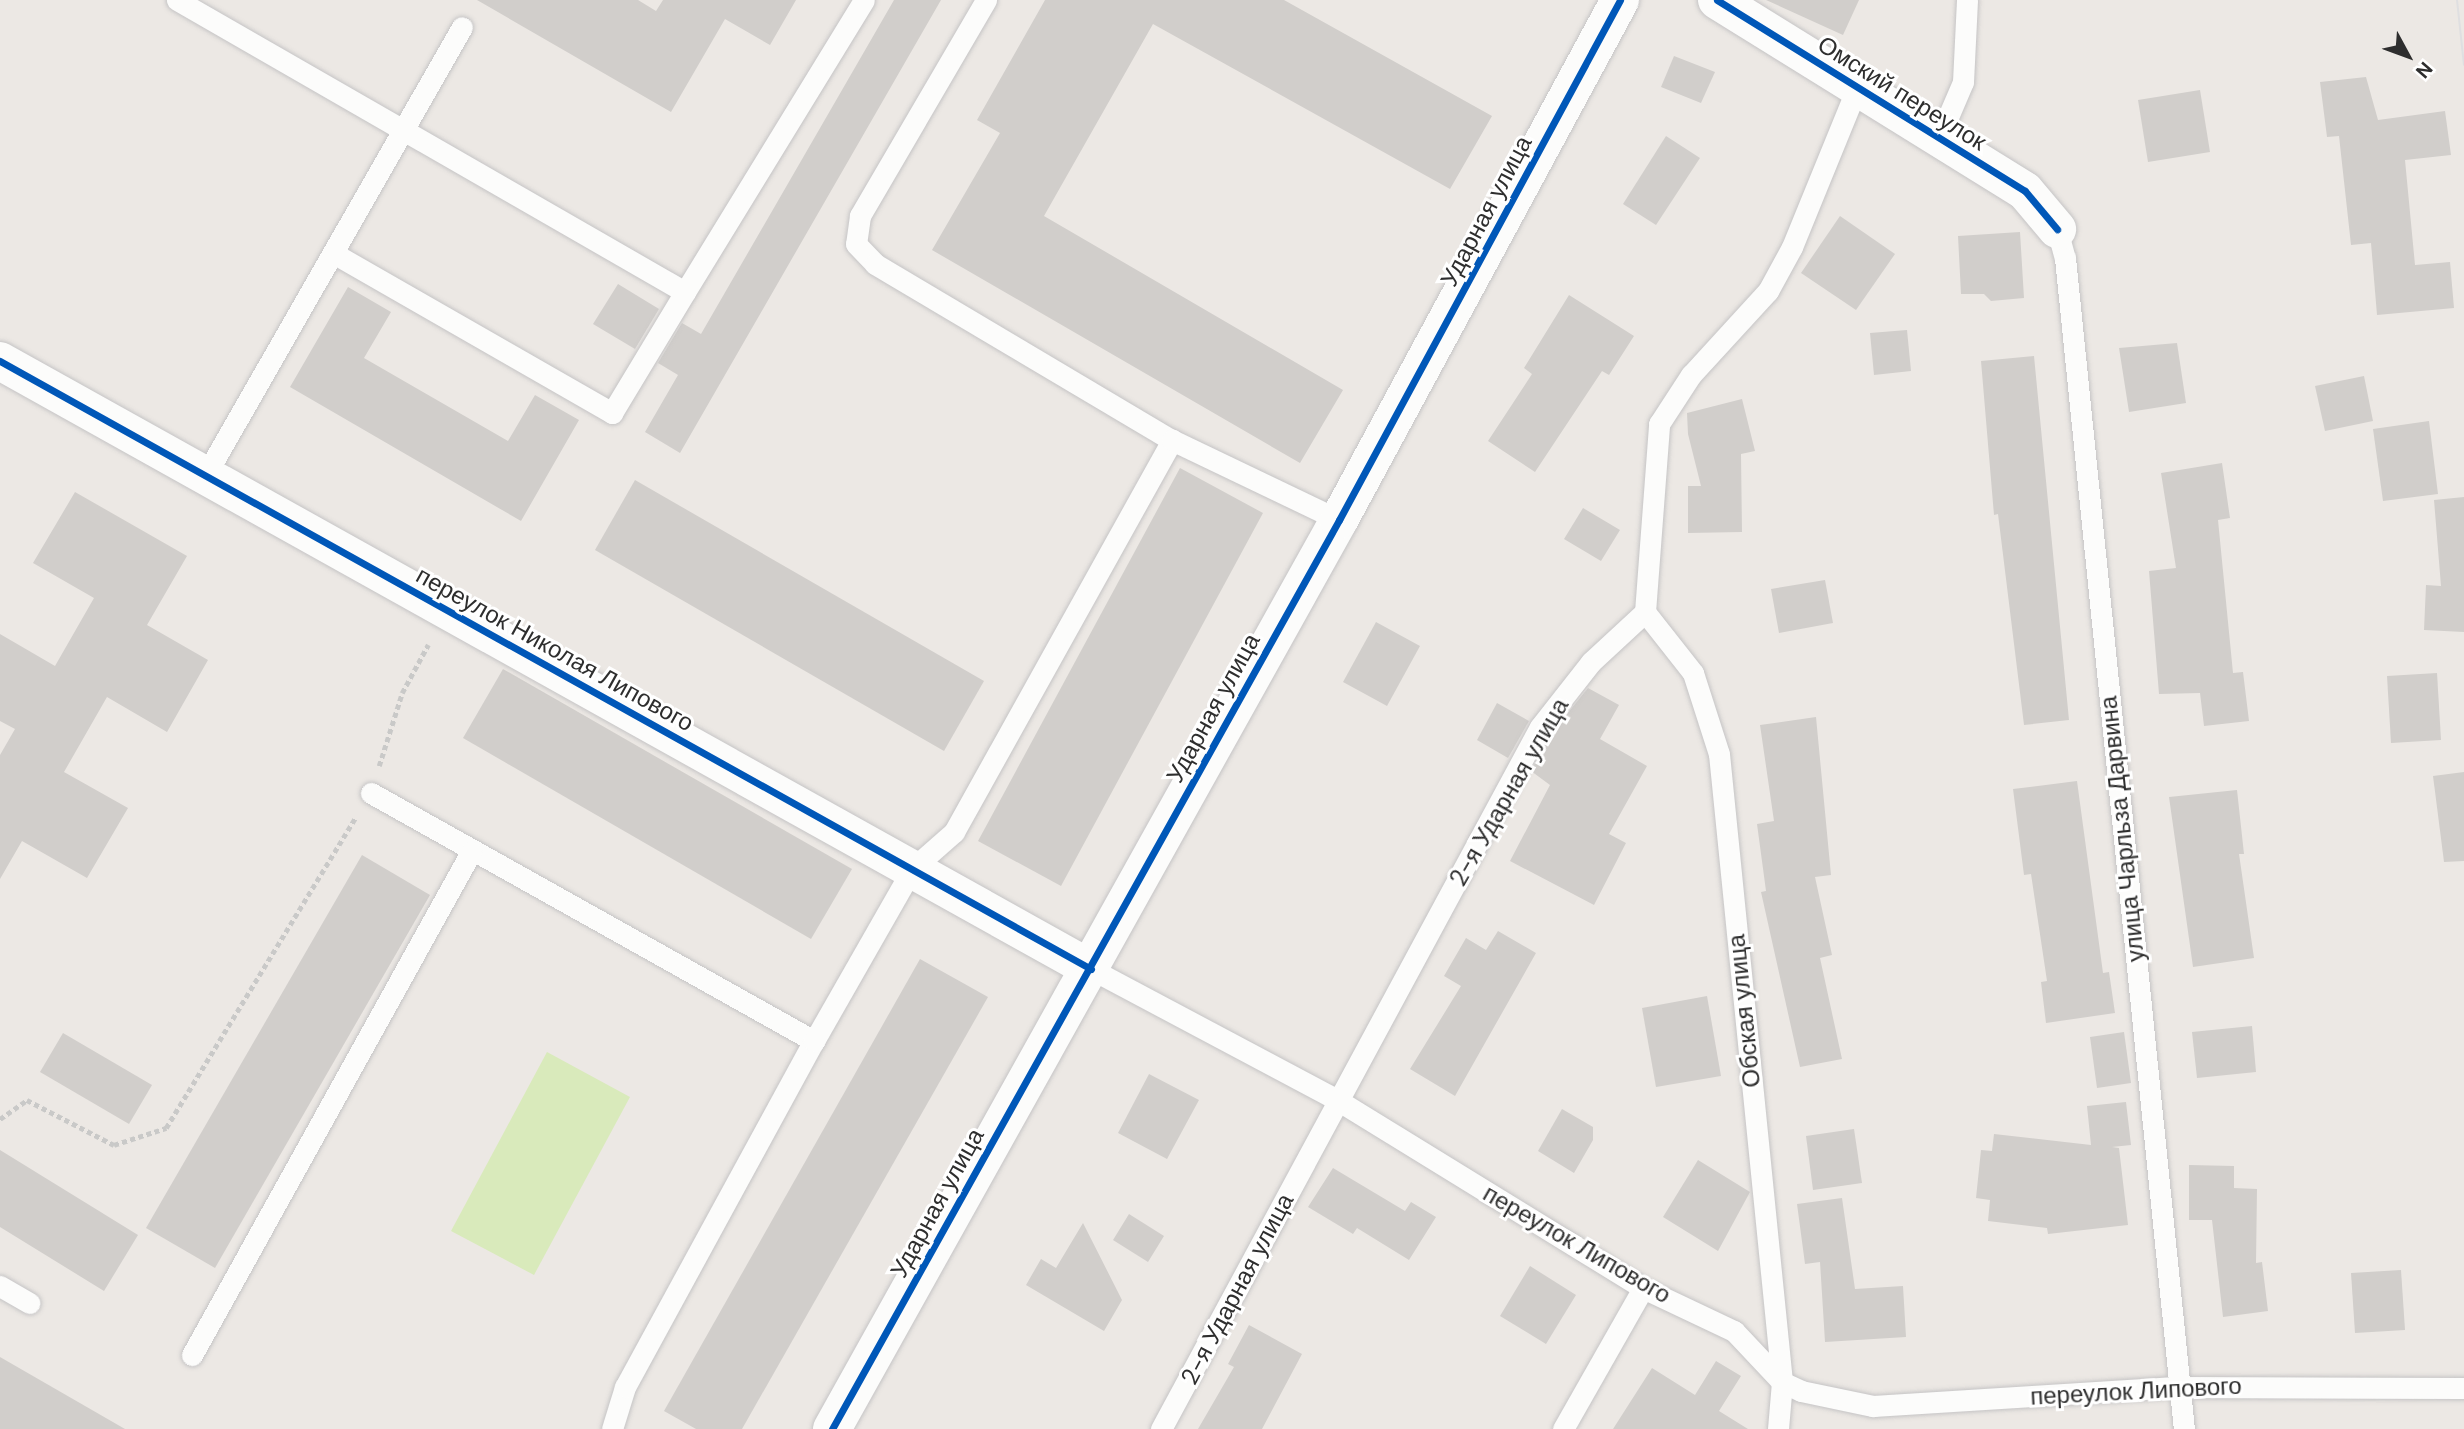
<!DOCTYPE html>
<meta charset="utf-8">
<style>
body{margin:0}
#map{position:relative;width:2464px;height:1429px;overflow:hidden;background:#ece8e4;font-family:"DM Sans",sans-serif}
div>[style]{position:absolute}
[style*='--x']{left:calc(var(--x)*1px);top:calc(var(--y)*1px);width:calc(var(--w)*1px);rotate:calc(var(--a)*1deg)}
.pitch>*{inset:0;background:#d9eabb}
.building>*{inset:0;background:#d1cecb}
.path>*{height:4.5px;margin-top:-2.25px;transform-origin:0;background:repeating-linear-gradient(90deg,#c9c9c8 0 5px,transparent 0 8.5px)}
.roads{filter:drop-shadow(0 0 2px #c5c4c5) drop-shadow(0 0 2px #c5c4c5)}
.lane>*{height:21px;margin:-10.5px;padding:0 10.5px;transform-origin:10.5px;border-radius:10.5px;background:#fcfcfb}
.street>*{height:38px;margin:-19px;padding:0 19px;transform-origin:19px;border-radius:19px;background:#fcfcfb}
.secondary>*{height:38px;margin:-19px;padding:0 19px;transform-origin:19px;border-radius:19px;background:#fcfcfb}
.tram>*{height:2px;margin:-1px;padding:0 1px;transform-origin:1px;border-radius:1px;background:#dfdfe1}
.cycleway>*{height:7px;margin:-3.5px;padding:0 3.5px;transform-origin:3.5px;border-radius:3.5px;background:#0057b8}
span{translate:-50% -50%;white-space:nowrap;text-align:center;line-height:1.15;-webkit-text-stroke:6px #fff;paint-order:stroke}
.street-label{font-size:24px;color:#2e2e2e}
.north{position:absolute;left:2373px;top:21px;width:70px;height:70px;-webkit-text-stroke:5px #fff;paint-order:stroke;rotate:131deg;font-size:19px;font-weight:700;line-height:28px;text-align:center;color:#2e2e2e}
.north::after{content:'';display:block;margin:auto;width:24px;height:32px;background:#2e2e2e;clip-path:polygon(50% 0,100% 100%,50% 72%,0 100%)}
</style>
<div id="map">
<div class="pitch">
<div style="clip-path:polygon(547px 1052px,630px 1097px,534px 1275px,451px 1231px)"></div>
</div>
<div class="building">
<div style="clip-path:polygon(477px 0,638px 0,656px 11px,663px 0,796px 0,770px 45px,725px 19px,671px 112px)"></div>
<div style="clip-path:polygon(894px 0,941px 0,680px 453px,645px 432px,678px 375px,658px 363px,682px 323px,701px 334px)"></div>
<div style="clip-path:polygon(1045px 0,1284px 0,1492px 116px,1450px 189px,1153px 24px,1044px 216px,1343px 390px,1300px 463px,932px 250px,1000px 133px,977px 120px)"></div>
<div style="clip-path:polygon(1766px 0,1859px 0,1843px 35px)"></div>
<div style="clip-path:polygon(1674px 56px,1715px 72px,1701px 103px,1661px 87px)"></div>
<div style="clip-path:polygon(2366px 77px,2378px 120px,2445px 111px,2451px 155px,2405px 160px,2415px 265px,2450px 262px,2454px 308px,2377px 315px,2371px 243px,2351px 245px,2339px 136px,2327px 137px,2320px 82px)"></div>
<div style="clip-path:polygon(2200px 90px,2210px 152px,2148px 162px,2138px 100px)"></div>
<div style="clip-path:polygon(1666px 136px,1700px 158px,1656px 225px,1623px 204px)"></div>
<div style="clip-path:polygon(1840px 216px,1895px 254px,1856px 310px,1801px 273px)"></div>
<div style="clip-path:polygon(2020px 232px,2024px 298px,1991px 301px,1984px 294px,1961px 294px,1958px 236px)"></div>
<div style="clip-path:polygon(618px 284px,659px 309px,635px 349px,593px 324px)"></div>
<div style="clip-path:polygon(348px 287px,391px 312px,364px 358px,508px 441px,535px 395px,579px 420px,521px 521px,290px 387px)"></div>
<div style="clip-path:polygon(1569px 295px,1634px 336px,1609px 375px,1602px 371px,1535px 472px,1488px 441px,1532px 374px,1524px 368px)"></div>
<div style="clip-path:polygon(1907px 330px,1911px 371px,1874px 375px,1870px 333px)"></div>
<div style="clip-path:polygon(2177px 343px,2186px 403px,2129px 412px,2119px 348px)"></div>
<div style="clip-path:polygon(2034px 356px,2069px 720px,2024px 725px,1998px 514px,1994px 515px,1981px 361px)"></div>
<div style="clip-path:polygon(2364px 376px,2373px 421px,2325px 431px,2315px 386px)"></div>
<div style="clip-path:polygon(1742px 399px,1755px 451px,1741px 454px,1742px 532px,1688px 533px,1688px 486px,1701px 486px,1688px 434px,1687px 413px)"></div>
<div style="clip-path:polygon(2429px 421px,2438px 494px,2383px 501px,2373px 429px)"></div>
<div style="clip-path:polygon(2222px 463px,2230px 518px,2218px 520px,2233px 673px,2243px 672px,2249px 721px,2204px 726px,2200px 693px,2159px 694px,2149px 571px,2176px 568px,2161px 473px)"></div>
<div style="clip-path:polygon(1180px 468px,1263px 513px,1061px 886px,978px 841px)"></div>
<div style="clip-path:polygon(635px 480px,984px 681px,944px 751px,595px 550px)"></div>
<div style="clip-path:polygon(75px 492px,187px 556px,147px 625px,208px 660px,167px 732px,107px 697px,64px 772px,128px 808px,87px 878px,22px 841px,0 879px,0 755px,15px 729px,0 721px,0 634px,55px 666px,94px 598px,33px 563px)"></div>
<div style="clip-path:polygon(2464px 497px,2464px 632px,2424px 630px,2426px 585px,2441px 586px,2434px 500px)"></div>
<div style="clip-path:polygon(1583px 508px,1620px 530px,1601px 561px,1564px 539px)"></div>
<div style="clip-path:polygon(1825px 580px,1833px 623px,1779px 633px,1771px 589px)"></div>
<div style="clip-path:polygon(1376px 622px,1420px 646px,1387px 706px,1343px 682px)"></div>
<div style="clip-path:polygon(503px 669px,852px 869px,811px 939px,463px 738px)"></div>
<div style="clip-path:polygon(2437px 673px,2441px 740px,2391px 743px,2387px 676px)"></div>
<div style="clip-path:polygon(1588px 688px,1619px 705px,1600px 739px,1647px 766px,1609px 834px,1626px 843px,1594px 905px,1510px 861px,1550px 785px,1531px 771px,1551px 734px)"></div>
<div style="clip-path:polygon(1497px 703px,1529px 721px,1508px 758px,1477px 740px)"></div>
<div style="clip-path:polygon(1816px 717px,1831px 875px,1815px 877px,1832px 955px,1820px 958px,1842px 1059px,1800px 1067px,1761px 892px,1766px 891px,1757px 824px,1774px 821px,1760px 725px)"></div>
<div style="clip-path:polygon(2464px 772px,2464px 861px,2444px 862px,2433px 776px)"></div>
<div style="clip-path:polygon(2077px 781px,2103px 973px,2109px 972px,2115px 1013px,2046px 1023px,2041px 982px,2047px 981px,2031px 874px,2024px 875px,2013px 789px)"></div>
<div style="clip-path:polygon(2237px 790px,2244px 854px,2239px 854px,2254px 958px,2193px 967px,2169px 797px)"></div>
<div style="clip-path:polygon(362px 855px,430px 895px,215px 1268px,146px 1228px)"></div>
<div style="clip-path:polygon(1498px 931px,1536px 953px,1455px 1096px,1410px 1069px,1461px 986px,1444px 976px,1466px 938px,1486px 950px)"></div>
<div style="clip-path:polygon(920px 959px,988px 997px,742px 1429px,696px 1429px,664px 1411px)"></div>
<div style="clip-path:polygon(1707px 996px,1721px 1076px,1656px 1087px,1642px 1008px)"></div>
<div style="clip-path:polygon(2252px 1026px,2256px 1072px,2197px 1078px,2192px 1032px)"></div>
<div style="clip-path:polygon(2124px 1032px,2131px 1083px,2097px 1088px,2090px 1037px)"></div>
<div style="clip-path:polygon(63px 1033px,152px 1085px,129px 1124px,40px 1072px)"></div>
<div style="clip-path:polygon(1149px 1074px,1199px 1100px,1167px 1159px,1118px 1133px)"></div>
<div style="clip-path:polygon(2126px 1102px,2131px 1145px,2112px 1147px,2119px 1148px,2128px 1225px,2048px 1234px,2047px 1228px,1988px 1221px,1990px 1200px,1976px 1198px,1981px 1150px,1992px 1151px,1994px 1134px,2091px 1145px,2087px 1106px)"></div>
<div style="clip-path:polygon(1562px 1109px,1593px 1127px,1593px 1140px,1574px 1173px,1538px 1151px)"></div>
<div style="clip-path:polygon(1854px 1129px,1862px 1183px,1813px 1190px,1806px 1136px)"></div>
<div style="clip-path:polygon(0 1150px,138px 1235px,104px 1291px,0 1227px)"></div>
<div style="clip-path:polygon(1698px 1160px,1750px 1192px,1718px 1251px,1663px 1217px)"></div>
<div style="clip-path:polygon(2189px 1165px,2234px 1166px,2234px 1188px,2257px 1189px,2256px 1263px,2262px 1262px,2268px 1311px,2223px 1317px,2212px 1220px,2189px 1220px)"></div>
<div style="clip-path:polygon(1333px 1168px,1405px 1211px,1411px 1202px,1436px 1217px,1409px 1260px,1357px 1228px,1353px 1234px,1308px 1207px)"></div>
<div style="clip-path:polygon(1842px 1198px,1855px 1289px,1903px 1286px,1906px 1337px,1825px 1342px,1820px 1262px,1805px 1264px,1797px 1204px)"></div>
<div style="clip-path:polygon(1129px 1214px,1164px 1236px,1148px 1262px,1113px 1240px)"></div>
<div style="clip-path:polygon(1083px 1223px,1122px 1300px,1104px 1331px,1026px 1285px,1041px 1259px,1056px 1268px)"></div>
<div style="clip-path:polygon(1530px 1266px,1576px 1295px,1546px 1344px,1500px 1316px)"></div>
<div style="clip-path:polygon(2401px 1270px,2405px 1330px,2355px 1333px,2351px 1273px)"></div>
<div style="clip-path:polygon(1249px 1325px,1302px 1354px,1262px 1429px,1198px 1429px,1234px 1367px,1228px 1364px)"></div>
<div style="clip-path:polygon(0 1357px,125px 1429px,0 1429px)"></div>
<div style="clip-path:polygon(1716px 1361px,1741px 1376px,1719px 1411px,1748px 1429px,1613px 1429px,1652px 1368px,1695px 1395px)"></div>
</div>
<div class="path">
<div style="--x:379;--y:766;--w:77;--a:-72.5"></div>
<div style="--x:402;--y:693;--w:55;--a:-61.6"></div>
<div style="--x:0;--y:1119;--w:33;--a:-35"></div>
<div style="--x:27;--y:1100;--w:98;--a:27.3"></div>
<div style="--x:114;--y:1145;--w:55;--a:-18.1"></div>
<div style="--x:166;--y:1128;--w:363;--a:-58.6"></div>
</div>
<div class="roads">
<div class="lane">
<div style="--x:177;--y:0;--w:586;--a:29.89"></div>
<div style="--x:685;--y:292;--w:342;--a:-58.5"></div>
<div style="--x:986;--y:0;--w:250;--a:120.3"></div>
<div style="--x:860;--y:216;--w:28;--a:98"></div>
<div style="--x:856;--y:244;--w:28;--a:46"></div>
<div style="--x:875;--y:264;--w:345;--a:30.7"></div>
<div style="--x:1939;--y:138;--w:61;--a:-66.8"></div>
<div style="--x:1963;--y:82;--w:82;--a:-87.2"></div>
<div style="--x:2057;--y:229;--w:30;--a:75"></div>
<div style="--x:2065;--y:258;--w:1177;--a:84.2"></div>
<div style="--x:333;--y:253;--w:322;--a:29.8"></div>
<div style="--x:612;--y:413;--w:141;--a:-58.9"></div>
<div style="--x:205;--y:476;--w:517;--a:-60.21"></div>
<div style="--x:1645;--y:612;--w:78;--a:51.8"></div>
<div style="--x:1693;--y:673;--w:85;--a:72.2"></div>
<div style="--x:1719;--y:754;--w:631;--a:84.27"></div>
<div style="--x:1782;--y:1382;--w:47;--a:94.9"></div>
<div style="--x:371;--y:793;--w:508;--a:29.24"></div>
<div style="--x:1091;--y:969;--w:281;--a:28"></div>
<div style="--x:1339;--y:1101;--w:357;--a:31.6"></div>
<div style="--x:1643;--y:1288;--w:101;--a:25.3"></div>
<div style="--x:1734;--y:1331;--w:70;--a:46.7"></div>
<div style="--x:1782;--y:1382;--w:21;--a:25"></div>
<div style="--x:1801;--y:1391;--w:74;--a:11.8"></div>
<div style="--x:1873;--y:1406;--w:307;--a:-3.6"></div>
<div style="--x:2179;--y:1387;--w:285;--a:0.2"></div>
<div style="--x:0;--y:1286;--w:34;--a:30"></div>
<div style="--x:192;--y:1355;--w:575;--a:-60.98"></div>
<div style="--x:612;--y:1429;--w:44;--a:-72.8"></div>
<div style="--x:625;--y:1387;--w:394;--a:-61.4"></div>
<div style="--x:814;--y:1041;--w:198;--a:-60.3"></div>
<div style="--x:912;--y:869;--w:56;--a:-41.4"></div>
<div style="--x:954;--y:832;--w:449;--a:-60.9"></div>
<div style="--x:1172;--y:440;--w:185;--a:25.6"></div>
<div style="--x:1161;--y:1429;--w:798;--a:-61.64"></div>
<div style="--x:1540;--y:727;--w:83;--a:-51.9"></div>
<div style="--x:1591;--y:662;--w:74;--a:-42.8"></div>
<div style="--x:1645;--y:612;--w:189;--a:-85.7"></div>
<div style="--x:1659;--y:424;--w:59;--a:-56.9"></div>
<div style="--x:1691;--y:375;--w:114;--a:-47.5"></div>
<div style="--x:1768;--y:291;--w:50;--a:-61.4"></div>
<div style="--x:1792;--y:247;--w:172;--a:-67.8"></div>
<div style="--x:1563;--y:1429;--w:162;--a:-60.4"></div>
</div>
<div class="street">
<div style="--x:1717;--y:0;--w:362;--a:31.8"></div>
<div style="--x:2025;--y:191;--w:50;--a:49.9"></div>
<div style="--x:0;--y:361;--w:1249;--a:29.13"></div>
</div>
<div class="secondary">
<div style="--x:832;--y:1429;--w:1041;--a:-60.85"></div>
<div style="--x:1339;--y:520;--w:591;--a:-61.61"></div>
</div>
</div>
<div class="tram">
<div style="--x:2457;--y:0;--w:65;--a:83.9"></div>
</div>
<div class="cycleway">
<div style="--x:1717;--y:0;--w:362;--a:31.8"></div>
<div style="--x:2025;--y:191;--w:50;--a:49.9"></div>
<div style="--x:0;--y:361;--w:1249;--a:29.13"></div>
<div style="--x:832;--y:1429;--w:1041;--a:-60.85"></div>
<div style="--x:1339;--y:520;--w:591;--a:-61.61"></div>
</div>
<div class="street-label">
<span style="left:1902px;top:93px;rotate:32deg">Омский переулок</span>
<span style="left:1486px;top:211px;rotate:-62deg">Ударная улица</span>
<span style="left:555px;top:649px;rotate:29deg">переулок Николая Липового</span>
<span style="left:1213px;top:708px;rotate:-61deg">Ударная улица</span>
<span style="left:1509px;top:792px;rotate:-60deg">2-я Ударная улица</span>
<span style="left:2122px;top:829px;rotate:-96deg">улица Чарльза Дарвина</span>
<span style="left:1744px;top:1011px;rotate:-96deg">Обская улица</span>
<span style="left:937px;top:1203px;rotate:-61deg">Ударная улица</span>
<span style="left:1577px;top:1244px;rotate:30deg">переулок Липового</span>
<span style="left:1237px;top:1289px;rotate:-62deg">2-я Ударная улица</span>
<span style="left:2136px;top:1391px;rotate:-3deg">переулок Липового</span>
</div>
<div class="north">N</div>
</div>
